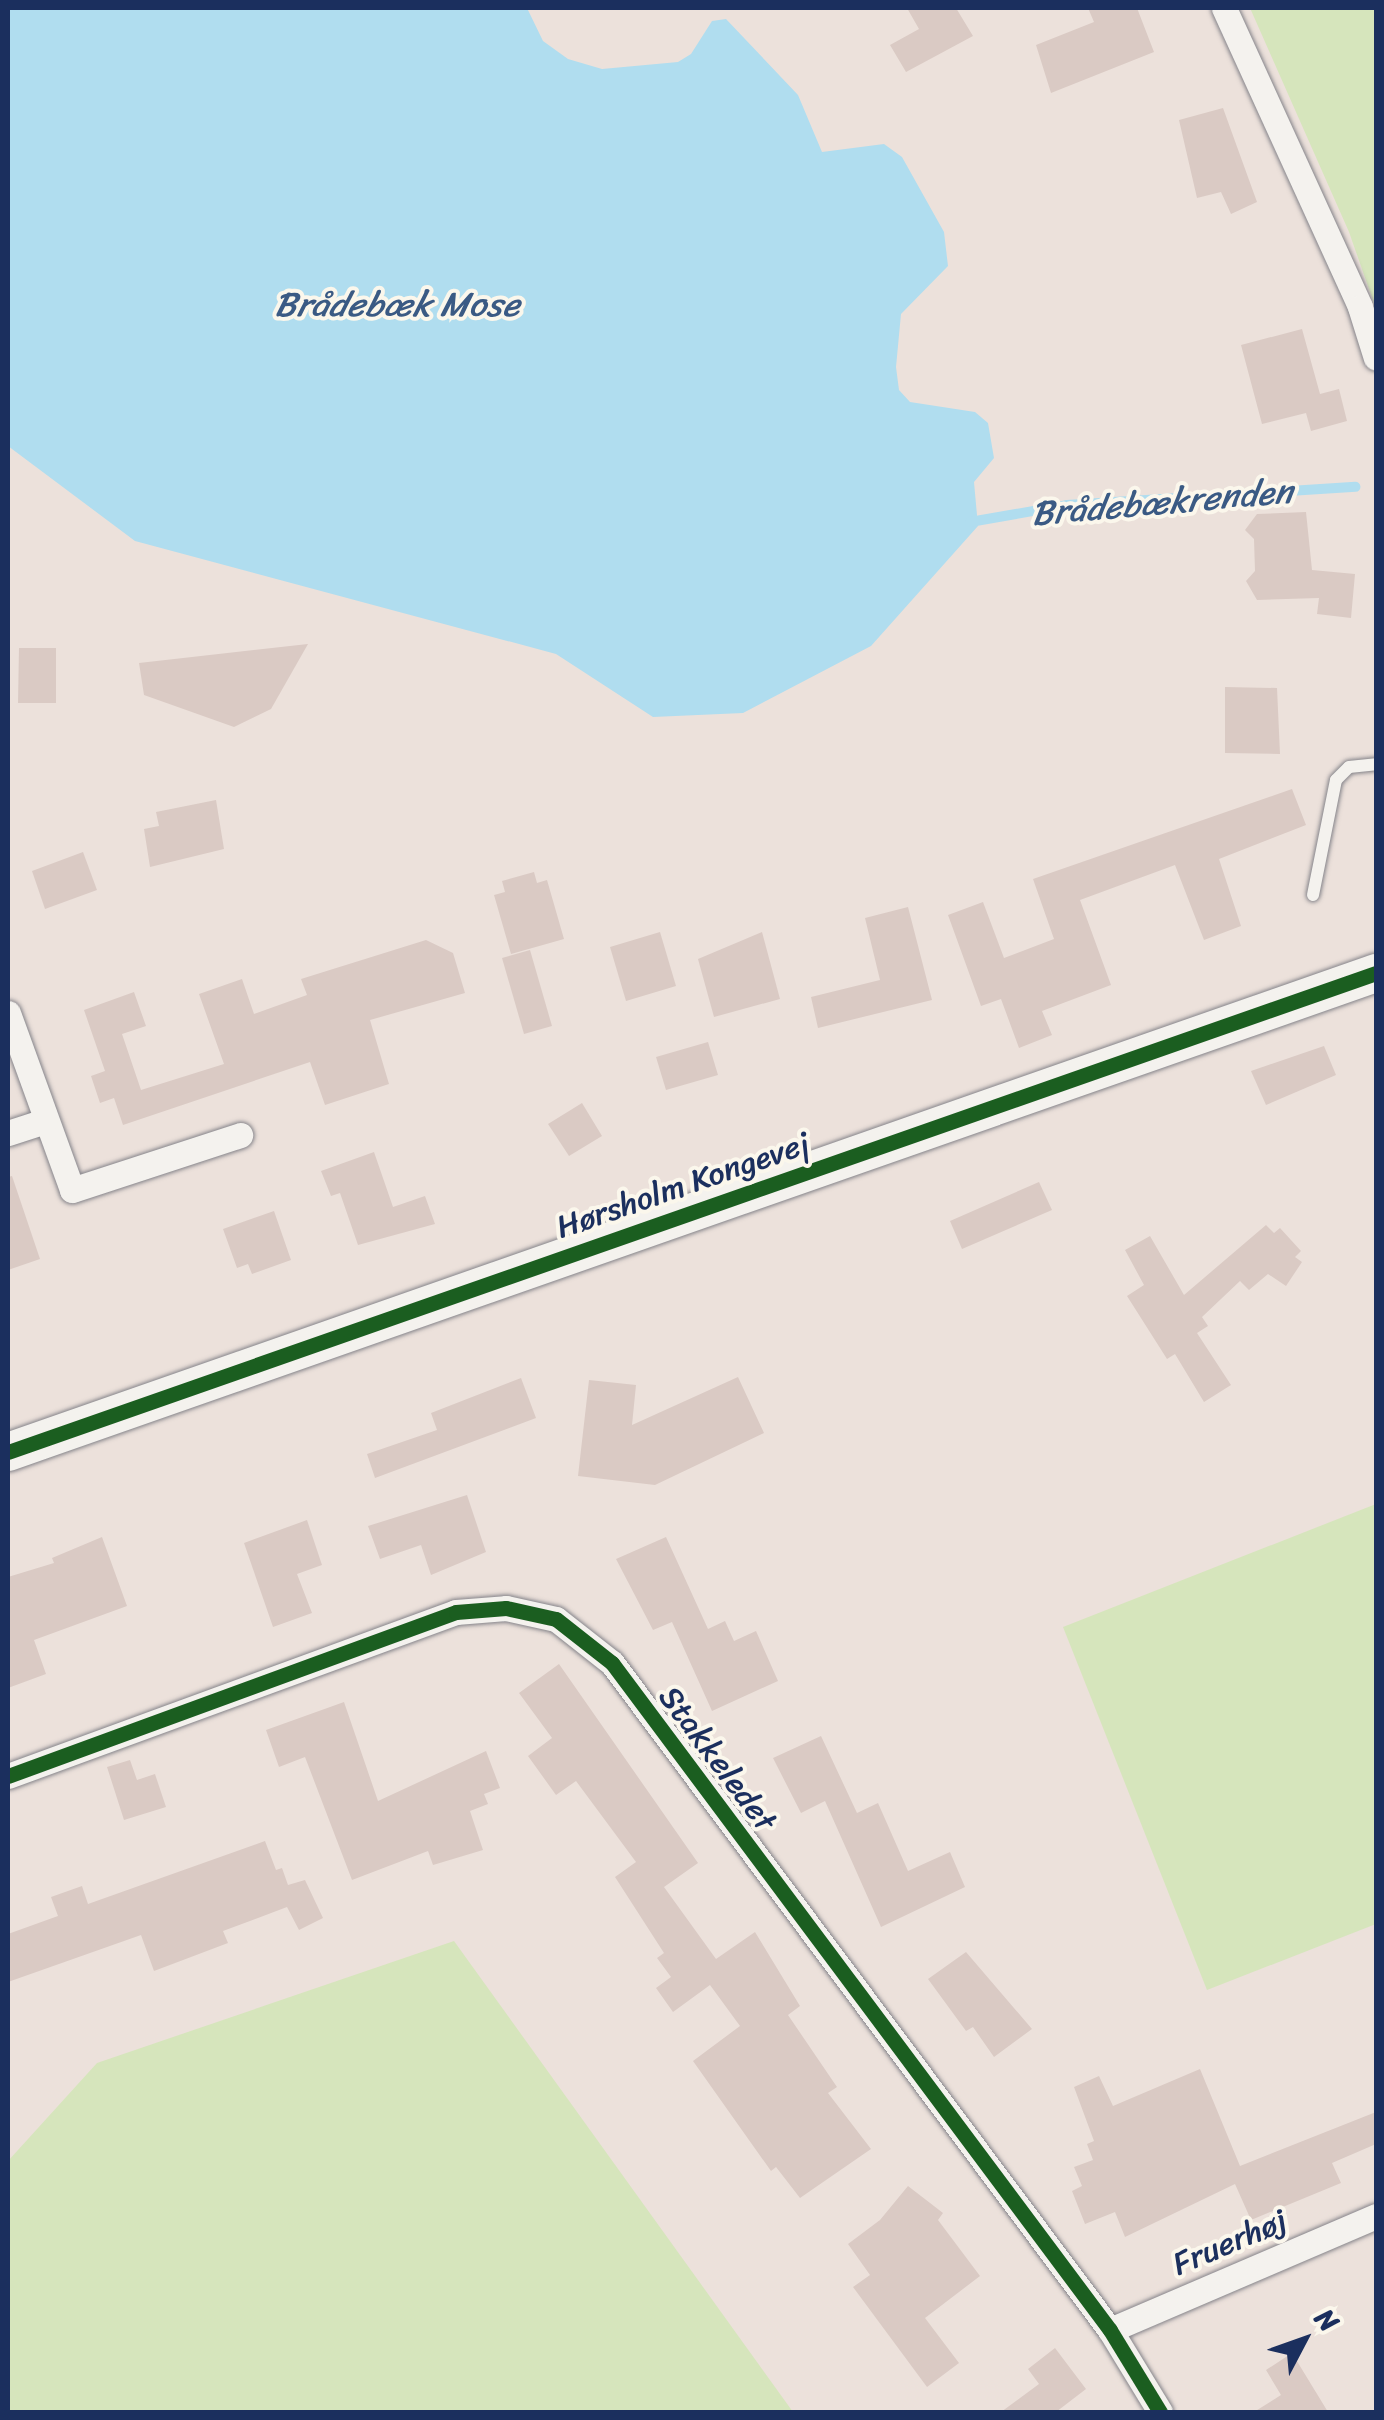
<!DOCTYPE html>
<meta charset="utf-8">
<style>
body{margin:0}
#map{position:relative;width:1384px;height:2420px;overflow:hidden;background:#ece1db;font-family:Sriracha,sans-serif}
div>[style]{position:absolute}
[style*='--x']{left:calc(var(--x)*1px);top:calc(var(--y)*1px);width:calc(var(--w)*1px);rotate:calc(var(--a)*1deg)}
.green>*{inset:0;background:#d6e5bc}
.water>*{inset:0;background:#b0ddef}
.stream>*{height:10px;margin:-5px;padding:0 5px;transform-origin:5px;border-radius:5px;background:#b0ddef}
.building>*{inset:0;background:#dacac4}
.roads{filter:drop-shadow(0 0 2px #85848a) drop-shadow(0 0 2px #85848a)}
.lane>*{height:12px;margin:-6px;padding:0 6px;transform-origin:6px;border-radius:6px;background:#f4f2ee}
.street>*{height:25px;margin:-12.5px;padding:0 12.5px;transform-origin:12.5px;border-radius:12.5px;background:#f4f2ee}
.secondary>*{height:38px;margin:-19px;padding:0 19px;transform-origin:19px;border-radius:19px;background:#f4f2ee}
.cycleway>*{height:15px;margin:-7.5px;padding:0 7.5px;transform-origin:7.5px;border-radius:7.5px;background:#1b5e20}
span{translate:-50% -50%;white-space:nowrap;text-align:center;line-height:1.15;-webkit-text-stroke:8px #fbf7ec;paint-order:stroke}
.street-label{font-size:32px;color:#1b2f5e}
.water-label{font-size:35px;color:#3a5a84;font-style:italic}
.frame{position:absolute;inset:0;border:10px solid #1b2f5e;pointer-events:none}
.north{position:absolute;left:1254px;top:2290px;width:100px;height:100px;-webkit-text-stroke:8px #fbf7ec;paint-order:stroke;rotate:49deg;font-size:28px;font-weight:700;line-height:40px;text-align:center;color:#1b2f5e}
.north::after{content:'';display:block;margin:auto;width:35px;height:45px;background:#1b2f5e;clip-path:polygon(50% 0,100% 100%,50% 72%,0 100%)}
</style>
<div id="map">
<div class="green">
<div style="clip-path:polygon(1250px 8px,1376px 8px,1376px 309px,1349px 232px)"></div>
<div style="clip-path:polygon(1376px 1504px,1376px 1924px,1207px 1990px,1063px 1627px)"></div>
<div style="clip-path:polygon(454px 1941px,793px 2412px,8px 2412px,8px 2161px,97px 2063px)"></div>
</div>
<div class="water">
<div style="clip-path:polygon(8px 8px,527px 8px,543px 41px,568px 59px,602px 69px,678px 62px,691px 54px,712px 21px,726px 19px,798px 95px,822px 152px,884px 144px,902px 157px,944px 232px,948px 266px,901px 314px,896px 367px,899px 390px,910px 402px,975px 412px,988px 423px,994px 458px,974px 482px,978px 526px,871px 646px,743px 713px,653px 717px,556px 654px,135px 541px,8px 446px)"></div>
</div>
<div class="stream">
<div style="--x:970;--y:522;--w:98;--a:-9.9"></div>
<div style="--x:1067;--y:505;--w:289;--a:-3.6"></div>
</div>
<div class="building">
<div style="clip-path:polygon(907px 8px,956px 8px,973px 36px,906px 72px,890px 45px,919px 29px)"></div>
<div style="clip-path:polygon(1088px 8px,1137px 8px,1154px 52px,1051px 93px,1036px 45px,1094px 22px)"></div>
<div style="clip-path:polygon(1223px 108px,1257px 202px,1231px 214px,1221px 192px,1197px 198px,1179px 120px)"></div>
<div style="clip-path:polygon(1302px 329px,1320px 394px,1339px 389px,1347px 421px,1311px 431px,1306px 413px,1262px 424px,1241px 345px)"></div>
<div style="clip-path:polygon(1306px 512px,1312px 570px,1355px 574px,1351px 618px,1317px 614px,1319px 598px,1257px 600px,1246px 581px,1255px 571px,1254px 539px,1245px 530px,1257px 514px)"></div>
<div style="clip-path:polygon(308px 644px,271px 709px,234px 727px,144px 695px,139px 663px)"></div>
<div style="clip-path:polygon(19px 648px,56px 648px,56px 703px,18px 703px)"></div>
<div style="clip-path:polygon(1225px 687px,1277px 688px,1280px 754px,1225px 753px)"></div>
<div style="clip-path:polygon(1292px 789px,1306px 825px,1219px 859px,1241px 926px,1204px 940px,1175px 865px,1080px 900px,1111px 985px,1042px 1011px,1052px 1035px,1019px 1048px,1001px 999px,981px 1006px,948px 915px,983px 902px,1004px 958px,1054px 939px,1033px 879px)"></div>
<div style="clip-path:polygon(216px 800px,224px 849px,150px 867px,144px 829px,159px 826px,156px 812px)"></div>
<div style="clip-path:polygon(83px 852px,97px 890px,45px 909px,32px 871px)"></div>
<div style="clip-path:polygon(534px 872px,537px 883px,547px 880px,564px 939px,511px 954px,494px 895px,505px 892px,502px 881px)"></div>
<div style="clip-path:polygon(908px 907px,932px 1000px,818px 1028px,811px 997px,880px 980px,865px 918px)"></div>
<div style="clip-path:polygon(660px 932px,676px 986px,626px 1001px,610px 947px)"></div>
<div style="clip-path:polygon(762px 932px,780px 999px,714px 1017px,698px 959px)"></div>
<div style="clip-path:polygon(426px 940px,453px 953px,465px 993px,370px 1020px,389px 1084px,325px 1105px,310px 1062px,123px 1125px,114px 1098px,100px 1103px,91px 1076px,105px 1071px,84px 1010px,134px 992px,146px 1026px,122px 1034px,141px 1090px,224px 1064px,199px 994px,242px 979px,254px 1014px,307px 995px,301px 979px)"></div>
<div style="clip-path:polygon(530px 950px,552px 1026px,524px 1034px,502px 958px)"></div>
<div style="clip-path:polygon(708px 1042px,718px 1075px,666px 1090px,656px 1057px)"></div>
<div style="clip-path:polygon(1324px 1046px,1336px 1075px,1266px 1105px,1251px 1071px)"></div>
<div style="clip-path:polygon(582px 1103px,602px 1136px,569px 1156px,548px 1124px)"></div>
<div style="clip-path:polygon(374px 1152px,393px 1207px,425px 1196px,435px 1224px,358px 1245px,340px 1193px,331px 1196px,321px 1171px)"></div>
<div style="clip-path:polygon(12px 1176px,40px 1259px,8px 1270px,8px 1177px)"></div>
<div style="clip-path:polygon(1039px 1182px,1052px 1210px,962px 1249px,950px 1221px)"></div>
<div style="clip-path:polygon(274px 1211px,291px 1260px,252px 1274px,248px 1264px,237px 1268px,223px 1229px)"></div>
<div style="clip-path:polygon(1266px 1225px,1274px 1233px,1280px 1228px,1301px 1251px,1295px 1257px,1302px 1262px,1286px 1286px,1268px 1274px,1249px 1290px,1240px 1281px,1202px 1317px,1208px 1326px,1197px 1333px,1231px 1385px,1204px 1402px,1175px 1354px,1167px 1359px,1127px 1296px,1144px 1285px,1125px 1250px,1150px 1236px,1184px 1295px)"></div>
<div style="clip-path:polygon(738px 1377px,764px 1433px,655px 1485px,578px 1476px,589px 1380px,636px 1385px,632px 1425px)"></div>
<div style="clip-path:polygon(521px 1378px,536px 1418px,375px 1478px,367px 1454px,437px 1430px,431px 1413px)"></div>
<div style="clip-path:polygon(467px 1495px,486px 1552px,431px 1575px,421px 1545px,380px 1559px,368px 1526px)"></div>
<div style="clip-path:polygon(307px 1520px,322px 1565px,297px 1574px,312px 1613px,273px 1627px,244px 1543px)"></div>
<div style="clip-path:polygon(102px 1537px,127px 1606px,34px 1640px,46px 1674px,8px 1688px,8px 1577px,54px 1563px,52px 1558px)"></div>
<div style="clip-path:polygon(666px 1537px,708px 1629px,725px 1621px,734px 1641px,756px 1631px,778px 1681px,712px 1711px,672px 1622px,653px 1630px,616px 1559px)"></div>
<div style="clip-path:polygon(559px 1664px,698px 1863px,664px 1887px,716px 1959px,755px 1932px,800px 2006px,788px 2015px,837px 2087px,828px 2093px,871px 2149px,800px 2198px,776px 2167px,771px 2171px,693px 2061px,740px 2026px,710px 1985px,673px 2012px,656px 1988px,671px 1977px,657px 1958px,664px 1953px,615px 1877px,636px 1862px,576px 1781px,556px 1795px,528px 1756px,552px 1738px,519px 1693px)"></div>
<div style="clip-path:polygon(344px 1702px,378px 1801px,486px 1751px,500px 1788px,484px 1794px,488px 1804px,470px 1811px,483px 1850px,433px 1865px,428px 1851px,352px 1880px,305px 1757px,279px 1767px,266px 1730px)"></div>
<div style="clip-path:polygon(821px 1736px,857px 1813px,878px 1803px,908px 1871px,950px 1852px,965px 1887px,881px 1927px,825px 1801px,801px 1813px,773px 1758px)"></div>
<div style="clip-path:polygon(130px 1760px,137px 1780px,155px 1774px,166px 1807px,124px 1820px,107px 1767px)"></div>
<div style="clip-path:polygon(265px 1841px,276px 1870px,282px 1868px,288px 1885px,305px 1880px,323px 1918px,299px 1930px,287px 1907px,223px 1931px,228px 1943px,154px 1971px,141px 1935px,8px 1982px,8px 1934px,58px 1916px,51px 1897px,82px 1886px,88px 1904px)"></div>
<div style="clip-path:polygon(966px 1952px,1032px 2029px,994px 2057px,973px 2027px,966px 2031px,928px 1979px)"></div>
<div style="clip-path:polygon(1200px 2069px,1240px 2166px,1376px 2112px,1376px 2144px,1332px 2163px,1341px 2183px,1251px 2220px,1235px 2184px,1125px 2237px,1115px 2212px,1085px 2224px,1072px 2191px,1082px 2186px,1074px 2167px,1093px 2160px,1087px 2144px,1094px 2141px,1074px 2087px,1099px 2076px,1113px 2106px)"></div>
<div style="clip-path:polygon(908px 2186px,943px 2213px,938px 2220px,980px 2276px,925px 2318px,959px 2363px,927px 2387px,853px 2287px,870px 2275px,848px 2244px,880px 2220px)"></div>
<div style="clip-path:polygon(1055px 2348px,1086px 2389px,1056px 2412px,1001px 2412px,1039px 2384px,1028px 2369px)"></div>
<div style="clip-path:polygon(1292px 2353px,1328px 2412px,1254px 2412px,1281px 2395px,1266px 2370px)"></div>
</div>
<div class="roads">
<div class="lane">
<div style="--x:1313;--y:895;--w:117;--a:-78.7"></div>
<div style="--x:1336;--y:780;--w:18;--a:-45"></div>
<div style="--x:1349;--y:767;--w:27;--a:-6"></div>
</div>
<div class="street">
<div style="--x:1224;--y:8;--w:328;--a:65.5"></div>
<div style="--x:1360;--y:307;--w:53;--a:72.6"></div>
<div style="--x:8;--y:1013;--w:188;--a:70.1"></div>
<div style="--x:72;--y:1190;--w:177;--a:-18.1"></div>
<div style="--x:8;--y:1133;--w:38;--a:-18"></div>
<div style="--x:8;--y:1776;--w:477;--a:-20.1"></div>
<div style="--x:456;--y:1612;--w:50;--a:-4.6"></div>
<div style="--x:506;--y:1608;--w:51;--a:12.4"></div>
<div style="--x:556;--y:1619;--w:71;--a:38.2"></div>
<div style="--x:612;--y:1663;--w:832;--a:53.25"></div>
<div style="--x:1110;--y:2330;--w:96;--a:58.6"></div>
<div style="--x:1110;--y:2330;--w:289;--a:-23.2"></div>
</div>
<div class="secondary">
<div style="--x:8;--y:1452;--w:1449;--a:-19.3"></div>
</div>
</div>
<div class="cycleway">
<div style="--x:8;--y:1452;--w:1449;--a:-19.3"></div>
<div style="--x:8;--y:1776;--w:477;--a:-20.1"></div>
<div style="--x:456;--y:1612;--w:50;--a:-4.6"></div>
<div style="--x:506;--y:1608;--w:51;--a:12.4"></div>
<div style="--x:556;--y:1619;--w:71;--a:38.2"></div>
<div style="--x:612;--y:1663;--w:832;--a:53.25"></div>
<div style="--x:1110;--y:2330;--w:96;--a:58.6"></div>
</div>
<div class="street-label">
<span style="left:683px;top:1186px;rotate:-19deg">Hørsholm Kongevej</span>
<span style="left:717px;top:1759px;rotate:53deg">Stakkeledet</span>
<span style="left:1230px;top:2243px;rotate:-23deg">Fruerhøj</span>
</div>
<div class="water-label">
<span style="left:397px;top:304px">Brådebæk Mose</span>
<span style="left:1162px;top:502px;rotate:-5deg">Brådebækrenden</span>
</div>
<div class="frame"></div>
<div class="north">N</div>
</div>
